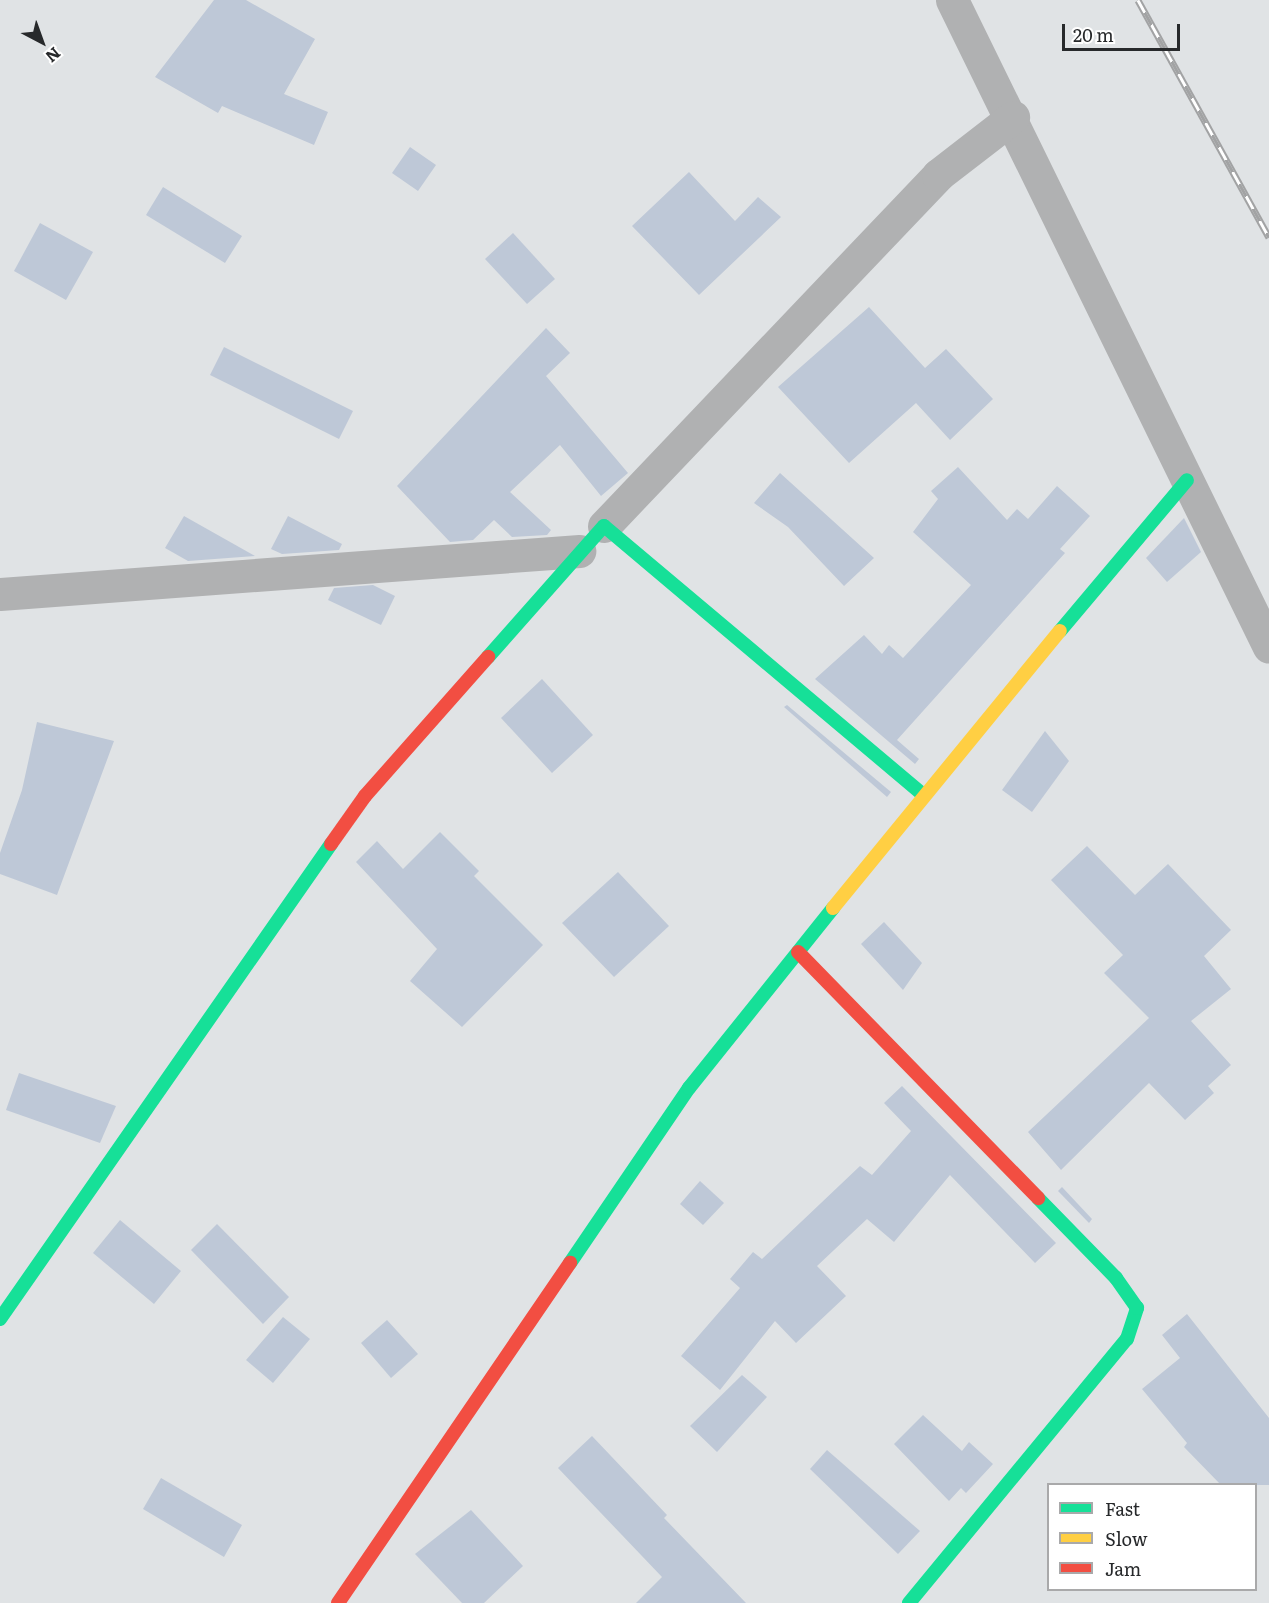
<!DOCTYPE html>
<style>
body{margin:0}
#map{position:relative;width:1269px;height:1603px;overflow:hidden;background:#e0e3e5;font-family:Literata,serif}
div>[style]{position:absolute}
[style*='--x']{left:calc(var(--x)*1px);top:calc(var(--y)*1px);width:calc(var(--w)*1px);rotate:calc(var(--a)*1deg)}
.building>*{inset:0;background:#bec8d7}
.street>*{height:33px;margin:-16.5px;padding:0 16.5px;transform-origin:16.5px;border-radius:16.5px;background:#b0b1b2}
.fast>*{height:14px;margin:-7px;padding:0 7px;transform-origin:7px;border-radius:7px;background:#16e098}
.slow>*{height:14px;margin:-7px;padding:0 7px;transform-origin:7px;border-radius:7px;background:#ffcf43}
.jam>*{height:14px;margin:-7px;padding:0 7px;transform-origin:7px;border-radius:7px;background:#f24e42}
.rail>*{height:7px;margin-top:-3.5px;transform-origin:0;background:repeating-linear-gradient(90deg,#fff 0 14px,#a2a3a4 0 28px);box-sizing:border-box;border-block:2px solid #a2a3a4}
span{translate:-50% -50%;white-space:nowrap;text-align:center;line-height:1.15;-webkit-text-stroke:5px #fff;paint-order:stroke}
.legend{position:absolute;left:1047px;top:1483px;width:210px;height:108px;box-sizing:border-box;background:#fff;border:2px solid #a9a9aa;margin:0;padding:8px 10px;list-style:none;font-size:18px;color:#27292b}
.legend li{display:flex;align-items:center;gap:12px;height:30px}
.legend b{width:30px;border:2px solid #a9a9aa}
.north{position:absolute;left:12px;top:12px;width:60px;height:60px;-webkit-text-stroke:4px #fff;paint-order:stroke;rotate:139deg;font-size:16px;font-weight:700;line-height:24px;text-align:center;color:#27292b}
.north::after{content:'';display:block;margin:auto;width:21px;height:27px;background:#27292b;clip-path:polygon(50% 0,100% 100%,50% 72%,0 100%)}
.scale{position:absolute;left:1062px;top:24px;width:118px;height:27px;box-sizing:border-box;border:3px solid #27292b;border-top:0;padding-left:8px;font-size:18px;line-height:21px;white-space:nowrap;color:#27292b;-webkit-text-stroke:4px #fff;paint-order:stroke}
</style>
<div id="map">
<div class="building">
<div style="clip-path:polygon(214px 0,246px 0,315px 39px,284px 94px,328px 112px,314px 145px,222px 106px,218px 113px,155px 77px)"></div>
<div style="clip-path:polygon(410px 147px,436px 165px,418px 191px,392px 173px)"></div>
<div style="clip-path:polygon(689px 172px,735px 221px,758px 197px,781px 217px,699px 295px,632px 226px)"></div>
<div style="clip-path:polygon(163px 187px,242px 236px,225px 263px,146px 215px)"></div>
<div style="clip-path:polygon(40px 223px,93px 252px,66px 300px,14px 271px)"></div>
<div style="clip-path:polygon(513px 233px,555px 279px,527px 304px,485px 259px)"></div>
<div style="clip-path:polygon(869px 307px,925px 368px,946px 349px,993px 399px,950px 440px,916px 403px,849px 463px,778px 387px)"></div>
<div style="clip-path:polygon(546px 328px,570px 353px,546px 376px,628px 473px,601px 496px,560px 445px,510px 492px,551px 530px,547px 535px,512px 537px,494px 520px,473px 540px,450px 542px,397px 486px)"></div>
<div style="clip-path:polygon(224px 347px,353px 411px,339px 439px,210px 375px)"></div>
<div style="clip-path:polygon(958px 467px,1007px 520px,1017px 509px,1028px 519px,1057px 486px,1090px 516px,1060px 549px,1065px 553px,897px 740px,919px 759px,915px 764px,815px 679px,864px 635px,882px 654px,889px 645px,903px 658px,971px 585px,913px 532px,938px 499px,931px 491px)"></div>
<div style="clip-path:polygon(780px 473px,874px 558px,844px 586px,788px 527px,754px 503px)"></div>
<div style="clip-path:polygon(184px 516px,255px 556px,188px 561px,165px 548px)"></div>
<div style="clip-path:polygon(288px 516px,342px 544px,339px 550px,282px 554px,271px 549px)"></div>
<div style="clip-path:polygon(1184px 518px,1201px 552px,1167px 582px,1146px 558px)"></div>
<div style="clip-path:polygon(373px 585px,395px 596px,381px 625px,328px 600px,334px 588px)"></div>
<div style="clip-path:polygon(542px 679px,593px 735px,552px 773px,501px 718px)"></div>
<div style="clip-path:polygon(787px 705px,891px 792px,887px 797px,784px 707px)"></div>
<div style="clip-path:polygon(37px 722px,114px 741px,57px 895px,0 874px,0 853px,22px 790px)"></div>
<div style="clip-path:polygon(1045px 731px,1069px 761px,1032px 812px,1002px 790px)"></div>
<div style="clip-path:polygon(440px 832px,479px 871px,474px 876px,543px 945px,462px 1027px,410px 981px,437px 949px,356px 862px,377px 841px,403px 869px)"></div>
<div style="clip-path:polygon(1087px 846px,1135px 895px,1168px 864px,1231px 930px,1204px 956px,1231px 989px,1191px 1021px,1231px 1065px,1208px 1086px,1214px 1093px,1185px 1120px,1149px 1083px,1061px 1170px,1028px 1132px,1149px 1018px,1104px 973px,1123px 955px,1051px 880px)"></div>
<div style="clip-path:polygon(618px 872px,669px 926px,614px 977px,562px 923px)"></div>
<div style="clip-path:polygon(884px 922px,922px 963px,903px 990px,861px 944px)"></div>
<div style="clip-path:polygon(19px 1073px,116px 1106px,100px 1143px,6px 1110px)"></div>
<div style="clip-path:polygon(902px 1086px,1056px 1243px,1035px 1263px,950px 1175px,894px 1242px,867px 1219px,817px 1266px,846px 1296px,796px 1343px,775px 1321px,720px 1390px,681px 1356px,740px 1288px,730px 1279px,753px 1252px,762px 1259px,860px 1166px,872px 1175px,911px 1131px,884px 1103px)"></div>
<div style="clip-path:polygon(700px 1181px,724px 1203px,703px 1225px,680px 1204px)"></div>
<div style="clip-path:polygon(1062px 1187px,1092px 1219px,1089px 1223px,1058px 1191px)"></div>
<div style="clip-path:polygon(120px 1220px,181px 1271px,154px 1304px,93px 1253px)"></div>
<div style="clip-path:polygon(217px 1224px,289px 1297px,263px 1324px,191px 1250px)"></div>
<div style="clip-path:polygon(1187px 1314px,1269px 1418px,1269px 1485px,1221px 1485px,1184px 1447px,1187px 1443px,1142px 1389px,1180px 1358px,1162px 1335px)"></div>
<div style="clip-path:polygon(283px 1317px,310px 1339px,273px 1383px,246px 1360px)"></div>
<div style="clip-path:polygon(387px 1320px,418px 1354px,391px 1378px,361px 1343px)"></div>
<div style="clip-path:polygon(742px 1375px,767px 1397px,717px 1452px,690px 1426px)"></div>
<div style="clip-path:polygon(923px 1415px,962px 1451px,969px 1442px,993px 1464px,966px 1493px,961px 1488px,949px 1501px,894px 1444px)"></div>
<div style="clip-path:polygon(592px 1436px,667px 1515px,664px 1518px,746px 1603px,636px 1603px,662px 1577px,558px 1468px)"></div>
<div style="clip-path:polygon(827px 1450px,920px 1531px,898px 1554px,810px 1469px)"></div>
<div style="clip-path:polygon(161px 1478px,242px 1525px,224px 1557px,143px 1509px)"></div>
<div style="clip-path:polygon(471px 1510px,523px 1566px,484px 1603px,462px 1603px,415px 1554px)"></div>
</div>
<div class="street">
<div style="--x:952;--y:0;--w:720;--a:63.9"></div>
<div style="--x:604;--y:526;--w:485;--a:-46.4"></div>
<div style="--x:938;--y:175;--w:95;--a:-37.7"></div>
<div style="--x:0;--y:594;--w:581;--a:-4.25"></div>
</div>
<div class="fast">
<div style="--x:1060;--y:631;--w:197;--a:-49.9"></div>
<div style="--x:488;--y:657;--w:175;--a:-48.5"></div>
<div style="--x:604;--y:526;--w:417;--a:40.1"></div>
<div style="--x:570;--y:1263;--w:212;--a:-55.8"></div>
<div style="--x:689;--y:1088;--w:231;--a:-51.3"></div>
<div style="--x:0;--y:1319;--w:579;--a:-55.13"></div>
<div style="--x:909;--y:1603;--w:342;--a:-50.5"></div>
<div style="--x:1127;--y:1339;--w:33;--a:-72"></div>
<div style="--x:1137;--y:1308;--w:37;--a:-125"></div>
<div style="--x:1116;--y:1278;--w:112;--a:-134.3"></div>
</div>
<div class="slow">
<div style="--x:833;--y:908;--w:358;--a:-50.7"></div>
</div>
<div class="jam">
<div style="--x:331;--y:844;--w:59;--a:-54.7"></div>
<div style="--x:365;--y:796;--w:186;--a:-48.5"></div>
<div style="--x:798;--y:952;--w:344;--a:45.7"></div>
<div style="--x:338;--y:1603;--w:412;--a:-55.7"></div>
</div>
<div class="rail">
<div style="--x:1138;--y:0;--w:271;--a:61.1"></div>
</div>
<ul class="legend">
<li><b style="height:8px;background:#16e098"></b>Fast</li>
<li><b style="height:8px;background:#ffcf43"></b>Slow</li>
<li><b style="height:8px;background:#f24e42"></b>Jam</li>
</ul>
<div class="north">N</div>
<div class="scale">20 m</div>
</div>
